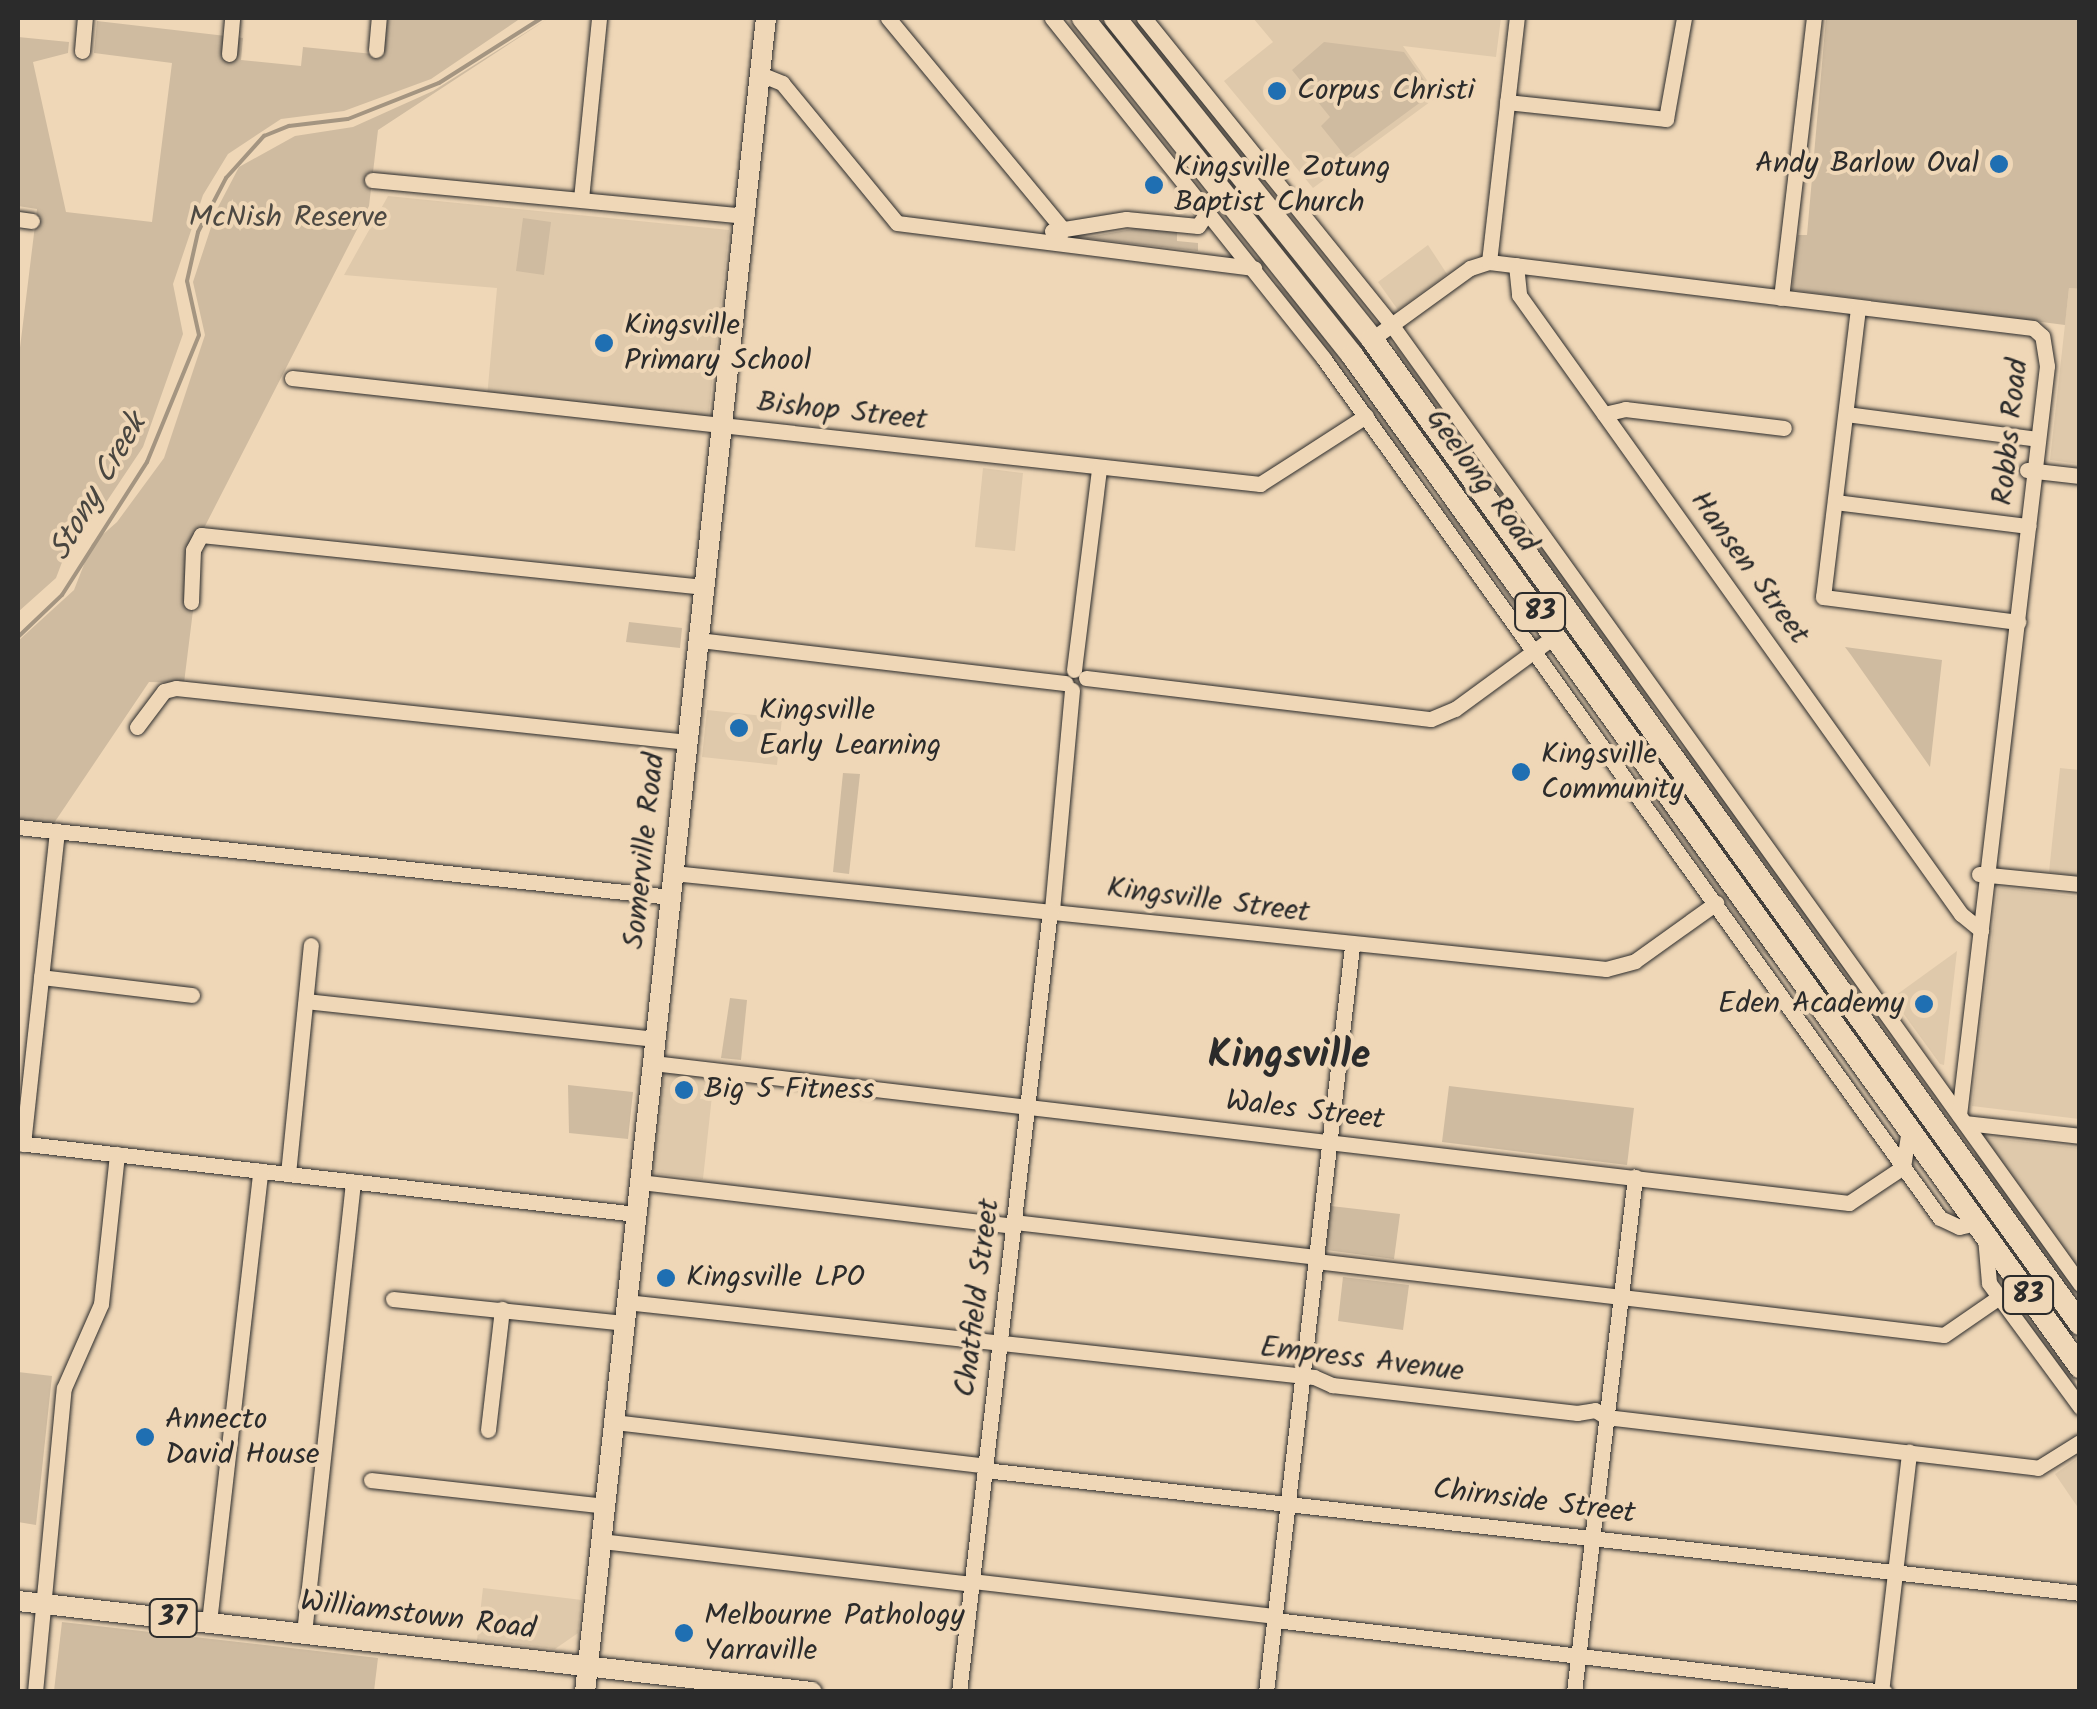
<!DOCTYPE html>
<style>
body{margin:0}
#map{position:relative;width:2097px;height:1709px;overflow:hidden;background:#efd7b7;font-family:Kalam,sans-serif}
div>[style]{position:absolute}
[style*='--x']{left:calc(var(--x)*1px);top:calc(var(--y)*1px);width:calc(var(--w)*1px);rotate:calc(var(--a)*1deg)}
.built>*{inset:0;background:#dfc9ab}
.green>*{inset:0;background:#cfbba0}
.stream>*{height:4px;margin:-2px;padding:0 2px;transform-origin:2px;border-radius:2px;background:#a49581}
.roads{filter:drop-shadow(0 0 2px #2b2b2b) drop-shadow(0 0 2px #2b2b2b)}
.minor>*{height:15px;margin:-7.5px;padding:0 7.5px;transform-origin:7.5px;border-radius:7.5px;background:#efd7b7}
.major>*{height:20px;margin:-10px;padding:0 10px;transform-origin:10px;border-radius:10px;background:#efd7b7}
.highway>*{height:22px;margin:-11px;padding:0 11px;transform-origin:11px;border-radius:11px;background:#efd7b7}
.dots>*{width:28px;height:28px;translate:-50% -50%;box-sizing:border-box;border:5px solid #efd7b7;border-radius:50%}
span{translate:-50% -50%;white-space:nowrap;text-align:center;line-height:1.15;-webkit-text-stroke:8px #efd7b7;paint-order:stroke}
.shield-label span{padding:2px 8px;background:#efd7b7;border:2px solid;border-radius:8px;-webkit-text-stroke-width:0}
.shield-label{font-size:28px;color:#2b2b2b;font-weight:700}
.poi-label{font-size:30px;color:#2b2b2b}
.left{translate:0 -50%;text-align:left}
.right{translate:-100% -50%;text-align:right}
.park-label{font-size:30px;color:#4c4842}
.street-label{font-size:30px;color:#2b2b2b}
.water-label{font-size:32px;color:#494640;font-style:italic}
.district-label{font-size:40px;color:#2b2b2b;font-weight:700}
.frame{position:absolute;inset:0;border:20px solid #2b2b2b;pointer-events:none}
</style>
<div id="map">
<div class="built">
<div style="clip-path:polygon(1253px 18px,1501px 18px,1496px 57px,1403px 46px,1438px 96px,1313px 188px,1224px 81px,1273px 42px)"></div>
<div style="clip-path:polygon(388px 196px,729px 230px,708px 419px,487px 397px,497px 288px,344px 275px)"></div>
<div style="clip-path:polygon(1428px 245px,1447px 274px,1398px 310px,1378px 282px)"></div>
<div style="clip-path:polygon(2069px 288px,2079px 289px,2079px 464px,2050px 460px)"></div>
<div style="clip-path:polygon(983px 468px,1023px 473px,1015px 551px,975px 547px)"></div>
<div style="clip-path:polygon(707px 710px,782px 718px,777px 765px,702px 757px)"></div>
<div style="clip-path:polygon(2060px 768px,2079px 770px,2079px 876px,2049px 872px)"></div>
<div style="clip-path:polygon(1998px 887px,2079px 897px,2079px 1119px,1972px 1106px)"></div>
<div style="clip-path:polygon(1957px 951px,1944px 1065px,1940px 1064px,1892px 998px)"></div>
<div style="clip-path:polygon(664px 1071px,714px 1077px,703px 1179px,652px 1173px)"></div>
<div style="clip-path:polygon(1984px 1137px,2079px 1148px,2079px 1269px)"></div>
<div style="clip-path:polygon(2079px 1457px,2079px 1509px,2055px 1474px)"></div>
<div style="clip-path:polygon(483px 1588px,582px 1600px,578px 1633px,555px 1649px,477px 1640px)"></div>
</div>
<div class="green">
<div style="clip-path:polygon(388px 18px,521px 18px,431px 79px,344px 111px,281px 119px,228px 154px,203px 195px,173px 284px,183px 334px,143px 447px,101px 510px,72px 536px,56px 578px,18px 612px,18px 364px,37px 209px,18px 206px,18px 37px,69px 42px,68px 53px,33px 62px,66px 212px,152px 222px,172px 63px,94px 53px,97px 21px,243px 38px,241px 60px,301px 66px,303px 47px,383px 55px)"></div>
<div style="clip-path:polygon(549px 18px,378px 130px,369px 206px,203px 530px,184px 683px,149px 682px,52px 826px,18px 822px,18px 641px,74px 590px,92px 544px,117px 522px,164px 458px,205px 335px,193px 282px,217px 209px,239px 167px,295px 136px,353px 127px,433px 91px)"></div>
<div style="clip-path:polygon(1127px 18px,1137px 18px,1267px 179px,1261px 183px)"></div>
<div style="clip-path:polygon(1826px 18px,2079px 18px,2080px 289px,2069px 288px,2065px 325px,1792px 290px,1798px 235px,1807px 235px)"></div>
<div style="clip-path:polygon(1324px 42px,1404px 52px,1433px 93px,1346px 157px,1321px 126px,1330px 117px,1292px 70px)"></div>
<div style="clip-path:polygon(523px 218px,551px 222px,544px 275px,516px 271px)"></div>
<div style="clip-path:polygon(1143px 227px,1177px 230px,1177px 241px,1198px 243px,1198px 251px,1083px 238px)"></div>
<div style="clip-path:polygon(1276px 284px,1298px 300px,1420px 466px,1414px 470px)"></div>
<div style="clip-path:polygon(1393px 342px,1466px 440px,1462px 443px,1402px 364px)"></div>
<div style="clip-path:polygon(1498px 484px,1654px 700px,1649px 703px,1493px 488px)"></div>
<div style="clip-path:polygon(1441px 502px,1460px 519px,1534px 633px,1439px 504px)"></div>
<div style="clip-path:polygon(629px 622px,682px 628px,680px 648px,626px 642px)"></div>
<div style="clip-path:polygon(1573px 645px,1579px 645px,1832px 999px,1828px 1000px)"></div>
<div style="clip-path:polygon(1845px 647px,1942px 660px,1930px 767px,1851px 655px)"></div>
<div style="clip-path:polygon(1688px 747px,1852px 977px,1851px 979px,1681px 752px)"></div>
<div style="clip-path:polygon(843px 773px,860px 774px,849px 874px,833px 872px)"></div>
<div style="clip-path:polygon(1640px 774px,1779px 966px,1760px 950px,1636px 778px)"></div>
<div style="clip-path:polygon(730px 998px,747px 1000px,741px 1060px,721px 1058px)"></div>
<div style="clip-path:polygon(568px 1085px,633px 1092px,628px 1139px,569px 1133px)"></div>
<div style="clip-path:polygon(1449px 1086px,1634px 1108px,1627px 1165px,1442px 1142px)"></div>
<div style="clip-path:polygon(1974px 1148px,2079px 1294px,2079px 1303px,1976px 1162px)"></div>
<div style="clip-path:polygon(1331px 1206px,1400px 1214px,1394px 1259px,1326px 1250px)"></div>
<div style="clip-path:polygon(1993px 1262px,2073px 1374px,2079px 1396px,1994px 1277px)"></div>
<div style="clip-path:polygon(1343px 1277px,1409px 1285px,1403px 1330px,1338px 1321px)"></div>
<div style="clip-path:polygon(18px 1372px,52px 1376px,36px 1525px,18px 1522px)"></div>
<div style="clip-path:polygon(62px 1622px,378px 1658px,374px 1691px,54px 1691px)"></div>
</div>
<div class="stream">
<div style="--x:18;--y:637;--w:61;--a:-43.7"></div>
<div style="--x:62;--y:595;--w:158;--a:-57.4"></div>
<div style="--x:147;--y:462;--w:137;--a:-67.7"></div>
<div style="--x:199;--y:335;--w:55;--a:-102.5"></div>
<div style="--x:187;--y:281;--w:50;--a:-77.3"></div>
<div style="--x:198;--y:232;--w:61;--a:-62.6"></div>
<div style="--x:226;--y:178;--w:57;--a:-47.9"></div>
<div style="--x:264;--y:136;--w:27;--a:-22"></div>
<div style="--x:289;--y:126;--w:59;--a:-6.8"></div>
<div style="--x:348;--y:119;--w:98;--a:-21.6"></div>
<div style="--x:439;--y:83;--w:122;--a:-32.3"></div>
</div>
<div class="roads">
<div class="minor">
<div style="--x:888;--y:18;--w:271;--a:50.4"></div>
<div style="--x:1061;--y:227;--w:14;--a:98"></div>
<div style="--x:1052;--y:18;--w:436;--a:51.4"></div>
<div style="--x:1324;--y:359;--w:1057;--a:54.36"></div>
<div style="--x:1940;--y:1218;--w:21;--a:25"></div>
<div style="--x:1959;--y:1227;--w:17;--a:-13"></div>
<div style="--x:1144;--y:18;--w:393;--a:51.1"></div>
<div style="--x:1391;--y:324;--w:1182;--a:54.33"></div>
<div style="--x:376;--y:50;--w:32;--a:-85"></div>
<div style="--x:82;--y:51;--w:33;--a:-85"></div>
<div style="--x:229;--y:54;--w:36;--a:-85"></div>
<div style="--x:760;--y:74;--w:24;--a:22"></div>
<div style="--x:782;--y:83;--w:181;--a:50.6"></div>
<div style="--x:897;--y:223;--w:360;--a:7.2"></div>
<div style="--x:1507;--y:102;--w:160;--a:6.1"></div>
<div style="--x:1666;--y:119;--w:103;--a:-79.9"></div>
<div style="--x:372;--y:180;--w:374;--a:5.5"></div>
<div style="--x:581;--y:199;--w:182;--a:-84.3"></div>
<div style="--x:18;--y:219;--w:14;--a:8"></div>
<div style="--x:1052;--y:231;--w:75;--a:-9.2"></div>
<div style="--x:1126;--y:219;--w:72;--a:5.6"></div>
<div style="--x:1198;--y:226;--w:18;--a:-56"></div>
<div style="--x:1489;--y:262;--w:548;--a:6.92"></div>
<div style="--x:2033;--y:328;--w:12;--a:42"></div>
<div style="--x:1516;--y:265;--w:30;--a:84"></div>
<div style="--x:1519;--y:295;--w:761;--a:54.47"></div>
<div style="--x:1961;--y:914;--w:26;--a:39"></div>
<div style="--x:1781;--y:298;--w:282;--a:-83.3"></div>
<div style="--x:1858;--y:308;--w:291;--a:96.9"></div>
<div style="--x:1823;--y:597;--w:197;--a:7.3"></div>
<div style="--x:1372;--y:339;--w:121;--a:-35.9"></div>
<div style="--x:1470;--y:268;--w:20;--a:-18"></div>
<div style="--x:1489;--y:262;--w:246;--a:-83.5"></div>
<div style="--x:292;--y:378;--w:974;--a:6.25"></div>
<div style="--x:1260;--y:484;--w:126;--a:-32.7"></div>
<div style="--x:1604;--y:414;--w:22;--a:-13"></div>
<div style="--x:1625;--y:409;--w:160;--a:6.8"></div>
<div style="--x:1846;--y:414;--w:187;--a:7.4"></div>
<div style="--x:2027;--y:470;--w:53;--a:6.5"></div>
<div style="--x:1835;--y:502;--w:195;--a:7.1"></div>
<div style="--x:191;--y:602;--w:52;--a:-87.8"></div>
<div style="--x:193;--y:550;--w:17;--a:-62"></div>
<div style="--x:201;--y:535;--w:506;--a:5.9"></div>
<div style="--x:699;--y:640;--w:369;--a:6.7"></div>
<div style="--x:1074;--y:670;--w:204;--a:-82.9"></div>
<div style="--x:1086;--y:678;--w:347;--a:6.8"></div>
<div style="--x:1431;--y:719;--w:26;--a:-23"></div>
<div style="--x:1455;--y:709;--w:125;--a:-36.2"></div>
<div style="--x:137;--y:727;--w:45;--a:-53.1"></div>
<div style="--x:164;--y:691;--w:12;--a:-14"></div>
<div style="--x:176;--y:688;--w:515;--a:6.02"></div>
<div style="--x:18;--y:827;--w:657;--a:6.12"></div>
<div style="--x:673;--y:873;--w:938;--a:5.87"></div>
<div style="--x:1606;--y:969;--w:30;--a:-15"></div>
<div style="--x:1635;--y:961;--w:100;--a:-35.6"></div>
<div style="--x:1979;--y:874;--w:101;--a:5.7"></div>
<div style="--x:1052;--y:910;--w:221;--a:-84.8"></div>
<div style="--x:41;--y:977;--w:152;--a:6.8"></div>
<div style="--x:306;--y:1001;--w:351;--a:6.2"></div>
<div style="--x:653;--y:1063;--w:1204;--a:6.68"></div>
<div style="--x:1849;--y:1203;--w:65;--a:-33.7"></div>
<div style="--x:1903;--y:1167;--w:37;--a:-81"></div>
<div style="--x:1959;--y:1115;--w:754;--a:-83.3"></div>
<div style="--x:2047;--y:366;--w:30;--a:-99"></div>
<div style="--x:1965;--y:1123;--w:116;--a:6.4"></div>
<div style="--x:18;--y:1143;--w:622;--a:6.55"></div>
<div style="--x:23;--y:1144;--w:315;--a:-83.8"></div>
<div style="--x:288;--y:1174;--w:230;--a:-84.3"></div>
<div style="--x:640;--y:1182;--w:376;--a:6.7"></div>
<div style="--x:1014;--y:1222;--w:305;--a:6.6"></div>
<div style="--x:1985;--y:1237;--w:46;--a:85"></div>
<div style="--x:1989;--y:1283;--w:154;--a:53.7"></div>
<div style="--x:1316;--y:1261;--w:632;--a:6.72"></div>
<div style="--x:1944;--y:1335;--w:67;--a:-34.6"></div>
<div style="--x:393;--y:1299;--w:232;--a:5.9"></div>
<div style="--x:626;--y:1302;--w:692;--a:6.22"></div>
<div style="--x:1314;--y:1377;--w:20;--a:24"></div>
<div style="--x:1332;--y:1385;--w:247;--a:6.5"></div>
<div style="--x:1577;--y:1413;--w:18;--a:-9"></div>
<div style="--x:1595;--y:1410;--w:13;--a:32"></div>
<div style="--x:1606;--y:1417;--w:435;--a:6.7"></div>
<div style="--x:2038;--y:1468;--w:49;--a:-31.8"></div>
<div style="--x:614;--y:1422;--w:375;--a:6.7"></div>
<div style="--x:488;--y:1430;--w:122;--a:-83.4"></div>
<div style="--x:985;--y:1470;--w:1102;--a:6.41"></div>
<div style="--x:371;--y:1480;--w:235;--a:6.3"></div>
<div style="--x:601;--y:1541;--w:372;--a:6.6"></div>
<div style="--x:972;--y:1581;--w:305;--a:6.6"></div>
<div style="--x:1275;--y:1620;--w:614;--a:6.73"></div>
<div style="--x:209;--y:1622;--w:454;--a:-83.5"></div>
<div style="--x:304;--y:1633;--w:454;--a:-83.8"></div>
<div style="--x:35;--y:1692;--w:305;--a:-84.6"></div>
<div style="--x:64;--y:1388;--w:92;--a:-66.2"></div>
<div style="--x:101;--y:1304;--w:151;--a:-83.9"></div>
<div style="--x:959;--y:1692;--w:787;--a:-83.36"></div>
<div style="--x:1266;--y:1692;--w:751;--a:-83.42"></div>
<div style="--x:1574;--y:1692;--w:519;--a:-83.24"></div>
<div style="--x:1881;--y:1692;--w:242;--a:-83.3"></div>
</div>
<div class="major">
<div style="--x:18;--y:1601;--w:799;--a:6.54"></div>
<div style="--x:585;--y:1692;--w:1684;--a:-83.83"></div>
</div>
<div class="highway">
<div style="--x:1083;--y:18;--w:431;--a:51.4"></div>
<div style="--x:1352;--y:355;--w:1247;--a:54.27"></div>
<div style="--x:1115;--y:18;--w:411;--a:51.3"></div>
<div style="--x:1372;--y:339;--w:1213;--a:54.29"></div>
</div>
</div>
<div class="dots">
<div style="left:1277px;top:91px;background:#1f6fb2"></div>
<div style="left:1999px;top:164px;background:#1f6fb2"></div>
<div style="left:1154px;top:185px;background:#1f6fb2"></div>
<div style="left:604px;top:343px;background:#1f6fb2"></div>
<div style="left:739px;top:728px;background:#1f6fb2"></div>
<div style="left:1521px;top:772px;background:#1f6fb2"></div>
<div style="left:1924px;top:1004px;background:#1f6fb2"></div>
<div style="left:684px;top:1090px;background:#1f6fb2"></div>
<div style="left:666px;top:1278px;background:#1f6fb2"></div>
<div style="left:145px;top:1437px;background:#1f6fb2"></div>
<div style="left:684px;top:1633px;background:#1f6fb2"></div>
</div>
<div class="shield-label">
<span style="left:1540px;top:612px">83</span>
<span style="left:2028px;top:1295px">83</span>
<span style="left:173px;top:1618px">37</span>
</div>
<div class="poi-label">
<span class="left" style="left:1297px;top:91px">Corpus Christi</span>
<span class="right" style="left:1979px;top:164px">Andy Barlow Oval</span>
<span class="left" style="left:1174px;top:185px">Kingsville Zotung<br>Baptist Church</span>
<span class="left" style="left:624px;top:343px">Kingsville<br>Primary School</span>
<span class="left" style="left:759px;top:728px">Kingsville<br>Early Learning</span>
<span class="left" style="left:1541px;top:772px">Kingsville<br>Community</span>
<span class="right" style="left:1904px;top:1004px">Eden Academy</span>
<span class="left" style="left:704px;top:1090px">Big 5 Fitness</span>
<span class="left" style="left:686px;top:1278px">Kingsville LPO</span>
<span class="left" style="left:165px;top:1437px">Annecto<br>David House</span>
<span class="left" style="left:704px;top:1633px">Melbourne Pathology<br>Yarraville</span>
</div>
<div class="park-label">
<span style="left:288px;top:218px">McNish Reserve</span>
</div>
<div class="street-label">
<span style="left:842px;top:412px;rotate:6deg">Bishop Street</span>
<span style="left:2011px;top:432px;rotate:-84deg">Robbs Road</span>
<span style="left:1481px;top:481px;rotate:54deg">Geelong Road</span>
<span style="left:1749px;top:568px;rotate:54deg">Hansen Street</span>
<span style="left:645px;top:851px;rotate:-84deg">Somerville Road</span>
<span style="left:1208px;top:901px;rotate:7deg">Kingsville Street</span>
<span style="left:1305px;top:1111px;rotate:7deg">Wales Street</span>
<span style="left:978px;top:1298px;rotate:-83deg">Chatfield Street</span>
<span style="left:1362px;top:1360px;rotate:7deg">Empress Avenue</span>
<span style="left:1534px;top:1502px;rotate:7deg">Chirnside Street</span>
<span style="left:418px;top:1616px;rotate:7deg">Williamstown Road</span>
</div>
<div class="water-label">
<span style="left:99px;top:488px;rotate:-60deg">Stony Creek</span>
</div>
<div class="district-label">
<span style="left:1289px;top:1056px">Kingsville</span>
</div>
<div class="frame"></div>
</div>
